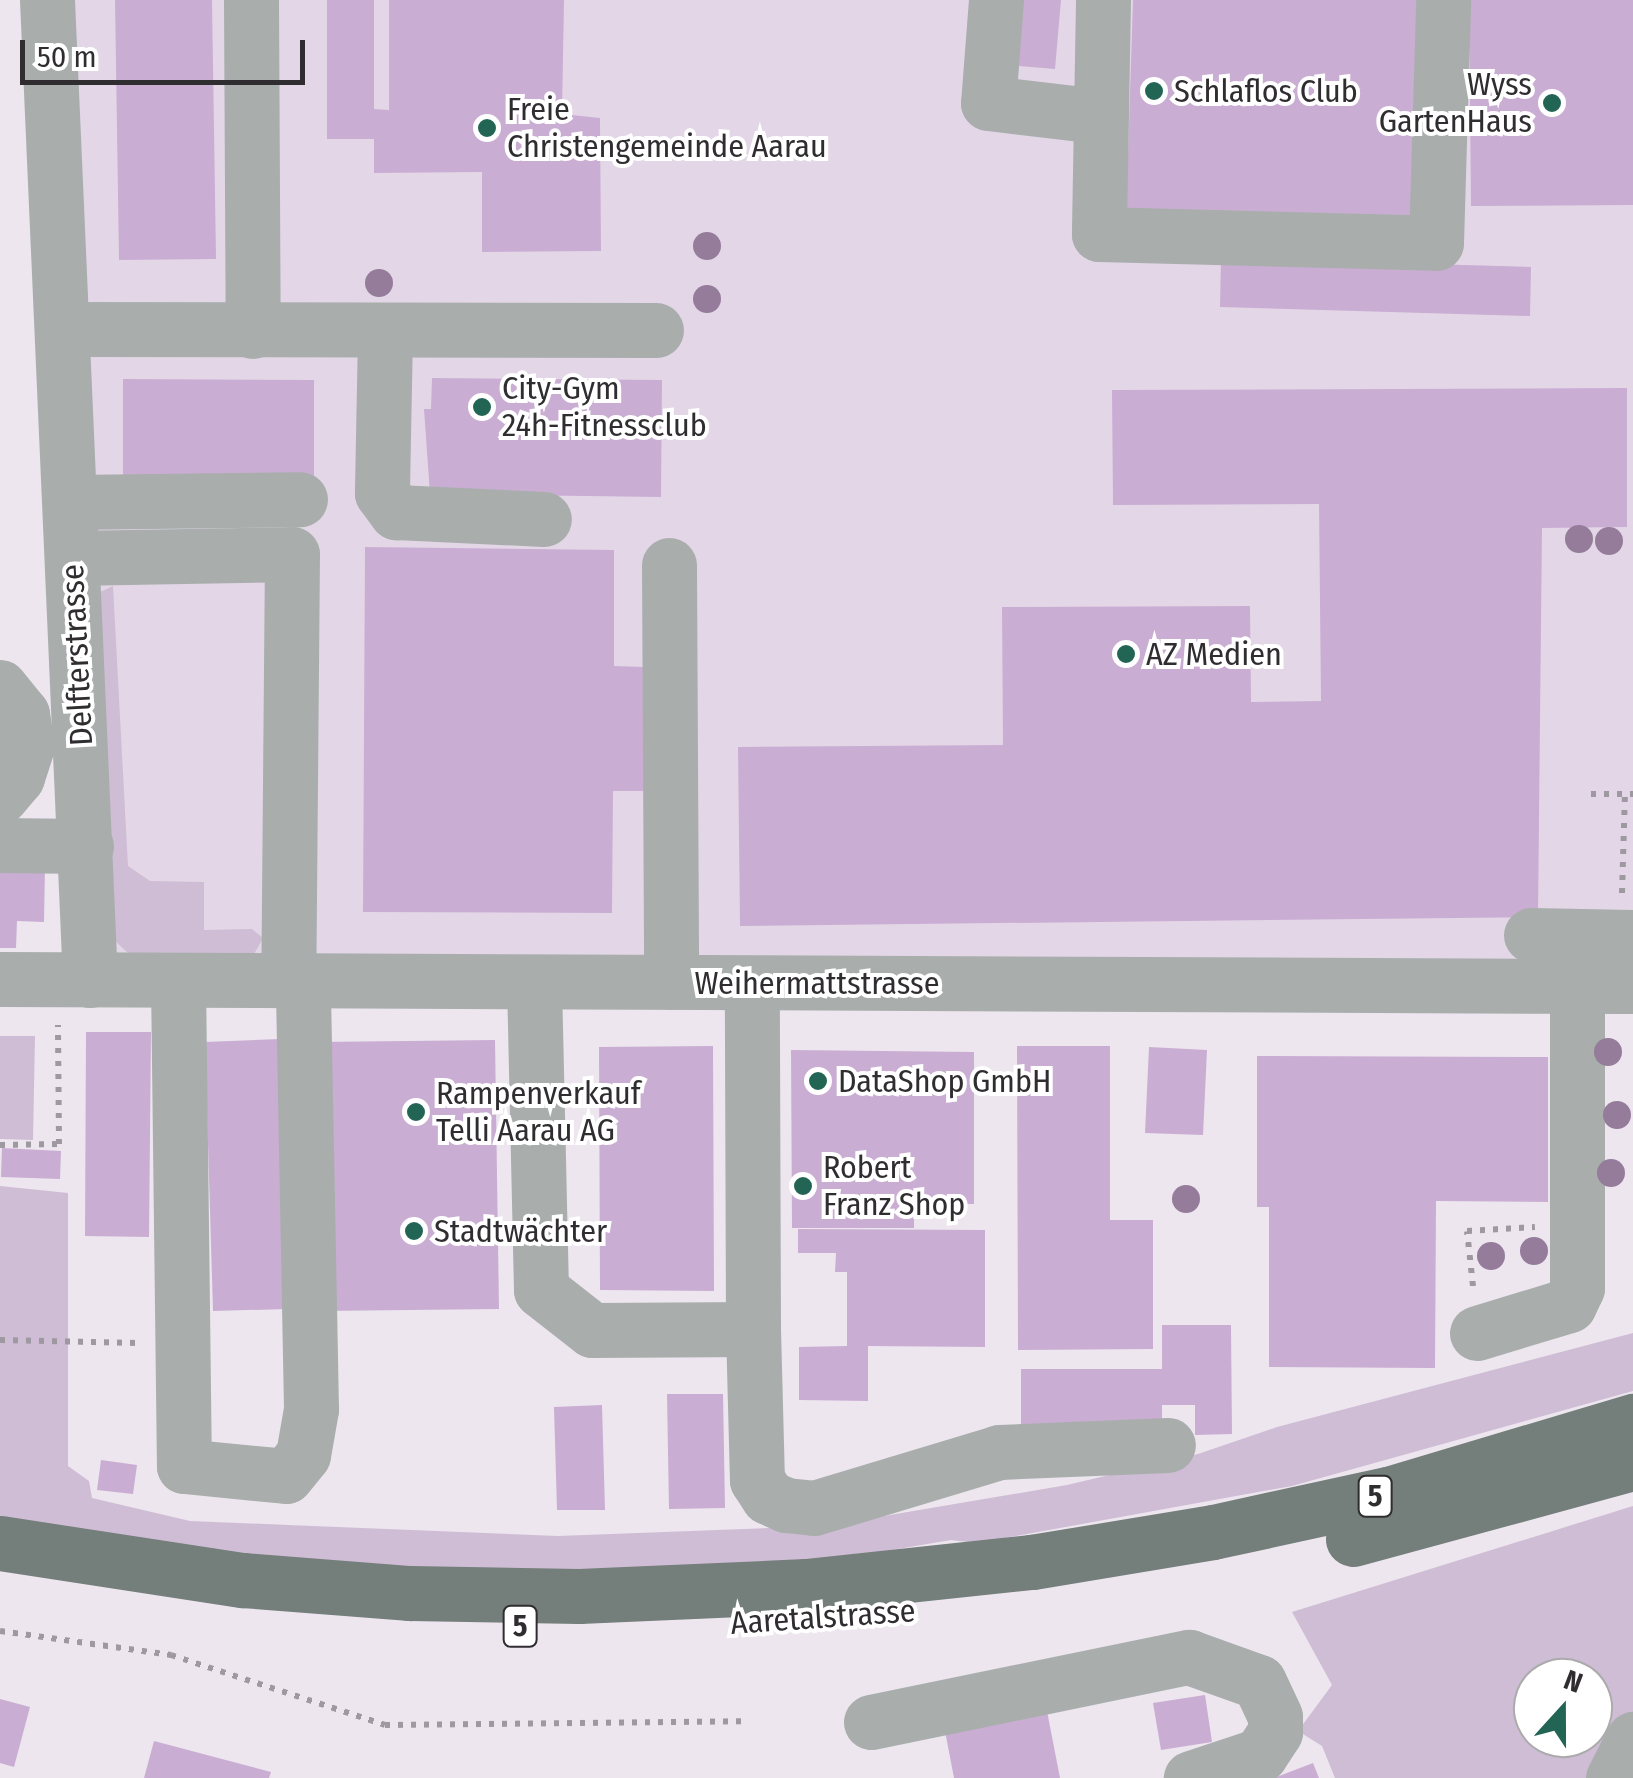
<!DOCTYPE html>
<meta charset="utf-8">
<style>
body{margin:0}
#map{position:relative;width:1633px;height:1778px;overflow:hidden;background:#ede6ef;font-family:"Fira Sans Condensed",sans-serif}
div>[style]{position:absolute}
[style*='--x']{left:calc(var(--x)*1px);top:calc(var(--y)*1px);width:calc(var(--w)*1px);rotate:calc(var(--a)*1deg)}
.built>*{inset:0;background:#e3d7e7}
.green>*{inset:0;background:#cfbdd5}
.building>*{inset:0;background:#caadd3}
.path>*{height:6px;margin-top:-3px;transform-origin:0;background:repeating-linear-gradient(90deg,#9e99a0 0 5px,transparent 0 13px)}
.minor>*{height:55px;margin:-27.5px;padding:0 27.5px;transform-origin:27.5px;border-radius:27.5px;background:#a9aead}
.major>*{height:55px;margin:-27.5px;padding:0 27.5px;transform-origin:27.5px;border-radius:27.5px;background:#747e7a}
.trees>*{width:28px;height:28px;margin:-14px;border-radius:50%;background:#947c9a}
.dots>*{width:28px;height:28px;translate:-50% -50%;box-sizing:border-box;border:5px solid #fff;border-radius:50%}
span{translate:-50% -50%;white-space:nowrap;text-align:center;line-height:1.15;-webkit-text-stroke:8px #fff;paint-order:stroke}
.shield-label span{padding:2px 8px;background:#fff;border:2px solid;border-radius:8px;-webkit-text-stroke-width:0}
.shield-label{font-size:30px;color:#2f2d30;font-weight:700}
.poi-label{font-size:32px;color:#2f2d30}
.right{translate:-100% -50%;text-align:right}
.left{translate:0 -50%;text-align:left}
.street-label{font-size:32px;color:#2f2d30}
.north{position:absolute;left:1513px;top:1658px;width:100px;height:100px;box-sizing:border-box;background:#fff;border:2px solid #acabac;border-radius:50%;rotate:21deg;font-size:28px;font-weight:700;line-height:40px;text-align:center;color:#2f2d30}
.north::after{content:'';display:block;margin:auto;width:35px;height:45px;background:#236554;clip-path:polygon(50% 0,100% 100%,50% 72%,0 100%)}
.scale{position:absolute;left:20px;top:40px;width:285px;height:45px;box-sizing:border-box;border:5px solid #2f2d30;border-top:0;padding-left:12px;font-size:30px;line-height:35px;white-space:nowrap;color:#2f2d30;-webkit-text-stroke:8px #fff;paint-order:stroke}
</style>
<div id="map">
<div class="built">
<div style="clip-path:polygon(47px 0,1633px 0,1633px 986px,90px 980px)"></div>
</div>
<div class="green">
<div style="clip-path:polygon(113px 586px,128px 866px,150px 881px,204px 882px,204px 930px,252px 929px,263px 938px,252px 958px,129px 954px,114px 940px,98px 593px)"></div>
<div style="clip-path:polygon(0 1036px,35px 1036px,33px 1140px,0 1139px)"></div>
<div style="clip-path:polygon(0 1186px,68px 1193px,68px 1466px,89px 1481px,92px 1498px,190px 1521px,558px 1536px,825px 1526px,1067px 1485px,1198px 1454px,1277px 1427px,1633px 1333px,1633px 1391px,1292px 1486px,977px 1543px,951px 1540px,786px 1568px,570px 1576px,215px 1555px,0 1521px)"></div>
<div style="clip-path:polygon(evenodd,1633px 1506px,1633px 1720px,1588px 1778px,1335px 1778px,1322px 1746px,1298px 1731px,1332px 1685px,1292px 1612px,1633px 1506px,1533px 1678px,1593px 1678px,1593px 1738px,1533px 1738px,1533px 1678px)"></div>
</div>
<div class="building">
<div style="clip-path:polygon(115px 0,212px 0,216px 259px,119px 260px)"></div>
<div style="clip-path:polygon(327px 0,374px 0,374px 109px,389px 110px,389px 0,564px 0,562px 114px,600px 118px,601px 251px,482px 252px,482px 172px,374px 173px,374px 139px,327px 139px)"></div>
<div style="clip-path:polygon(1012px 0,1061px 0,1055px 69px,1007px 65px)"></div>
<div style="clip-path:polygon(1133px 0,1424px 0,1418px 225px,1126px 217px)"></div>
<div style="clip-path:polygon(1469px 0,1633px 0,1633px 205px,1471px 206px)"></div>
<div style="clip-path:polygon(1221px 258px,1531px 267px,1530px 316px,1220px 307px)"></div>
<div style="clip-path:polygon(432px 378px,662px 380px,661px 497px,430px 494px,424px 409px,431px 409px)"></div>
<div style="clip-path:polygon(123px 379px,314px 380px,314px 488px,123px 488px)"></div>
<div style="clip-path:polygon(1627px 388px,1627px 527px,1542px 528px,1538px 917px,740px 926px,738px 747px,1003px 745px,1002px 607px,1250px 606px,1251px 702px,1321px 701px,1319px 504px,1113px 505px,1112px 390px)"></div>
<div style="clip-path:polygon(365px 547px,614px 550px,614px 666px,645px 667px,644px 791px,613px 791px,612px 913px,363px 912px)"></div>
<div style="clip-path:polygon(0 864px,45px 865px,44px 922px,17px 921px,16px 948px,0 948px)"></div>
<div style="clip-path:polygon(86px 1032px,151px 1032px,149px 1237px,85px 1236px)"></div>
<div style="clip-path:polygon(280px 1039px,288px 1309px,213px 1311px,205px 1042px)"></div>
<div style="clip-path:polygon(495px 1040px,499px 1309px,321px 1311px,318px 1042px)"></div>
<div style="clip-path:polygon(713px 1046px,714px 1291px,600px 1290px,599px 1047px)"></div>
<div style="clip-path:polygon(1017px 1046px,1110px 1046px,1110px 1220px,1153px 1220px,1153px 1349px,1018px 1350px)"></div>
<div style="clip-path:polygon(1149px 1047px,1207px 1050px,1203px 1135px,1145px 1133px)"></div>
<div style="clip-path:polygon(791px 1050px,974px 1052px,974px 1204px,914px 1203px,914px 1228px,792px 1228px)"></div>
<div style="clip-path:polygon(1257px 1056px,1548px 1057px,1548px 1202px,1436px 1201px,1435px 1368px,1269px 1367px,1269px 1207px,1257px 1207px)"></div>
<div style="clip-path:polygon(2px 1148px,61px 1151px,60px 1179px,1px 1177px)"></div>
<div style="clip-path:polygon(798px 1229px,985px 1230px,985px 1347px,868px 1346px,868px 1401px,799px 1400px,799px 1347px,847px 1346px,847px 1272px,835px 1272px,836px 1253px,798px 1253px)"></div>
<div style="clip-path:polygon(1162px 1325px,1231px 1325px,1232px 1434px,1195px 1435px,1195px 1405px,1162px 1405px,1162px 1427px,1021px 1427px,1021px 1369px,1162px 1369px)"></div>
<div style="clip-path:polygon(667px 1394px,723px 1394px,725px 1508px,669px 1509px)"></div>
<div style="clip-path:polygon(602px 1405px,605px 1510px,557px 1510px,554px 1407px)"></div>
<div style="clip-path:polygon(101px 1460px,137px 1465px,133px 1494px,97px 1490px)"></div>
<div style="clip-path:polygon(1205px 1695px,1212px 1742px,1161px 1750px,1153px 1703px)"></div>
<div style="clip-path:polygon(0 1699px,30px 1707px,14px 1767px,0 1763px)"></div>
<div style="clip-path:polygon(1047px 1711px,1060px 1778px,954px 1778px,945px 1731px)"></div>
<div style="clip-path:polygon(154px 1741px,271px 1772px,269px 1778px,144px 1778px)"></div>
<div style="clip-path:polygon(1313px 1763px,1319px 1778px,1274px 1778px)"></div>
</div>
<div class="path">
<div style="--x:1591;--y:794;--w:42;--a:0"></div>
<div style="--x:1622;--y:893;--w:99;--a:-88.3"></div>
<div style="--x:0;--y:1145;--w:59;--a:-1"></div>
<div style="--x:59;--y:1144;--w:119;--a:-90.5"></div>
<div style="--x:1473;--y:1286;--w:55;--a:-96.2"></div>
<div style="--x:1467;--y:1231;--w:68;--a:-3.4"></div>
<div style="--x:0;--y:1340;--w:138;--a:1.2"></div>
<div style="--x:0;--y:1631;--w:173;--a:8"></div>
<div style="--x:171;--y:1655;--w:225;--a:18.1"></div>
<div style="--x:385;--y:1725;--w:357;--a:-0.6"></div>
</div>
<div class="minor">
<div style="--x:47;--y:0;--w:981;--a:87.49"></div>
<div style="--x:251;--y:0;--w:331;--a:89.7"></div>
<div style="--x:996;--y:0;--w:103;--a:94.4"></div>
<div style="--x:988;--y:103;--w:112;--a:6.7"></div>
<div style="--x:1103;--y:0;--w:234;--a:91"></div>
<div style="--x:1099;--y:234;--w:337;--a:1.5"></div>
<div style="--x:1436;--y:243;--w:243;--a:-88.3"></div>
<div style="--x:62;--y:329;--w:594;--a:0.1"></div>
<div style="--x:385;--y:333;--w:160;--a:91.1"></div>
<div style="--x:382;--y:493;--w:24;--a:54"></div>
<div style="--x:396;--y:512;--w:148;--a:2.7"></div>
<div style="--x:70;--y:502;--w:230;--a:-0.7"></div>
<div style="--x:72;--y:558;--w:220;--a:-1"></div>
<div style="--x:292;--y:554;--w:426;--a:90.5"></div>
<div style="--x:669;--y:565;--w:417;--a:89.7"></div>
<div style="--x:0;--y:687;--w:35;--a:51"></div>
<div style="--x:22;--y:714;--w:32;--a:81"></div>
<div style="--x:27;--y:746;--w:33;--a:108"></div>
<div style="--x:17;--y:777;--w:26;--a:130"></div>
<div style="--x:0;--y:845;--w:86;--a:0.7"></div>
<div style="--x:1531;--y:935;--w:102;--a:1.1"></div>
<div style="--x:0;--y:979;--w:1633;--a:0.25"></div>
<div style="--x:178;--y:980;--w:486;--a:89.3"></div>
<div style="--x:184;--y:1466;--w:102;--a:5.6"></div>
<div style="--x:286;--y:1476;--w:27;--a:-51"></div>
<div style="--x:303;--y:1455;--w:47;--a:-80.1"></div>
<div style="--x:311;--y:1409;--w:428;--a:-91.1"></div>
<div style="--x:534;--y:982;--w:308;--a:88.7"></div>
<div style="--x:541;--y:1290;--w:65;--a:38.1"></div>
<div style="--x:592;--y:1330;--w:161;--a:-0.4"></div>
<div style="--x:753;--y:1329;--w:346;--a:-90.2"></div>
<div style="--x:753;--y:1329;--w:151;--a:88.5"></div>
<div style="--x:757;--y:1480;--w:20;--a:57"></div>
<div style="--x:768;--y:1497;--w:20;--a:24"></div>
<div style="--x:786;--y:1505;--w:28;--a:6"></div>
<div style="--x:814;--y:1508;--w:193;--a:-16.8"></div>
<div style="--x:999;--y:1452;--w:169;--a:-2.4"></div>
<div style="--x:1477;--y:1333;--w:96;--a:-16.9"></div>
<div style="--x:1569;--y:1305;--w:19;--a:-65"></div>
<div style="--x:1577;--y:1288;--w:301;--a:-90"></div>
<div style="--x:871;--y:1722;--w:325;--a:-11.6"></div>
<div style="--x:1189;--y:1657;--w:74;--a:19.7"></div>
<div style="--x:1259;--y:1682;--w:38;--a:65"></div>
<div style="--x:1275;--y:1717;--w:15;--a:90"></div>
<div style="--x:1275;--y:1732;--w:27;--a:123"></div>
<div style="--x:1260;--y:1755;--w:73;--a:161.6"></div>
<div style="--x:1613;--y:1778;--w:44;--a:-62.9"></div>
</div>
<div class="major">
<div style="--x:1353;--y:1539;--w:290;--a:-15.2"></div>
<div style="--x:0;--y:1543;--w:246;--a:8.7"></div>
<div style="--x:243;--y:1580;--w:168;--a:4.5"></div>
<div style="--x:410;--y:1593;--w:169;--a:1"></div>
<div style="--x:579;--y:1596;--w:227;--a:-2.5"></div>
<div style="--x:806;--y:1586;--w:227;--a:-6.1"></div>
<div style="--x:1032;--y:1562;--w:183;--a:-9.4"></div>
<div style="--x:1213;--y:1532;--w:179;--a:-12.3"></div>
<div style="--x:1388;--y:1494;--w:256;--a:-16.6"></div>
</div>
<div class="trees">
<div style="left:707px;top:246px"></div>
<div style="left:379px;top:283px"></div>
<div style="left:707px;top:299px"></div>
<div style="left:1579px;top:539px"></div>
<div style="left:1609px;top:541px"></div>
<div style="left:1608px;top:1052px"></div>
<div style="left:1617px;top:1115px"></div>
<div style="left:1611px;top:1173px"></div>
<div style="left:1186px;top:1199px"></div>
<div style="left:1534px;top:1251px"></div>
<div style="left:1491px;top:1256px"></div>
</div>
<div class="dots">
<div style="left:1154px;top:91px;background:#236554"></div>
<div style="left:1552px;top:103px;background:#236554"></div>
<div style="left:487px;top:128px;background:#236554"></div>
<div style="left:482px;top:407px;background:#236554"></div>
<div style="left:1126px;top:654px;background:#236554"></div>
<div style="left:818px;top:1081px;background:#236554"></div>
<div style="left:416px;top:1112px;background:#236554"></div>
<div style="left:803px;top:1186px;background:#236554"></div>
<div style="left:414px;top:1231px;background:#236554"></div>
</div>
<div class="shield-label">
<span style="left:1375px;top:1496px">5</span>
<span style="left:520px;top:1626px">5</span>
</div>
<div class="poi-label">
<span class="right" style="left:1532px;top:103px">Wyss<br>GartenHaus</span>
<span class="left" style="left:1174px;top:91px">Schlaflos Club</span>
<span class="left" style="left:507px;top:128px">Freie<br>Christengemeinde Aarau</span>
<span class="left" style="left:502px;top:407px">City-Gym<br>24h-Fitnessclub</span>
<span class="left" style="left:1146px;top:654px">AZ Medien</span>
<span class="left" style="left:838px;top:1081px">DataShop GmbH</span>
<span class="left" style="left:436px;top:1112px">Rampenverkauf<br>Telli Aarau AG</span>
<span class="left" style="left:823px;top:1186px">Robert<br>Franz Shop</span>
<span class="left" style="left:434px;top:1231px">Stadtwächter</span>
</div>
<div class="street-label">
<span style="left:77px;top:655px;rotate:-93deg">Delfterstrasse</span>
<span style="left:817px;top:983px">Weihermattstrasse</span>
<span style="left:823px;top:1617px;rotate:-4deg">Aaretalstrasse</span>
</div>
<div class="north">N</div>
<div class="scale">50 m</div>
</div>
